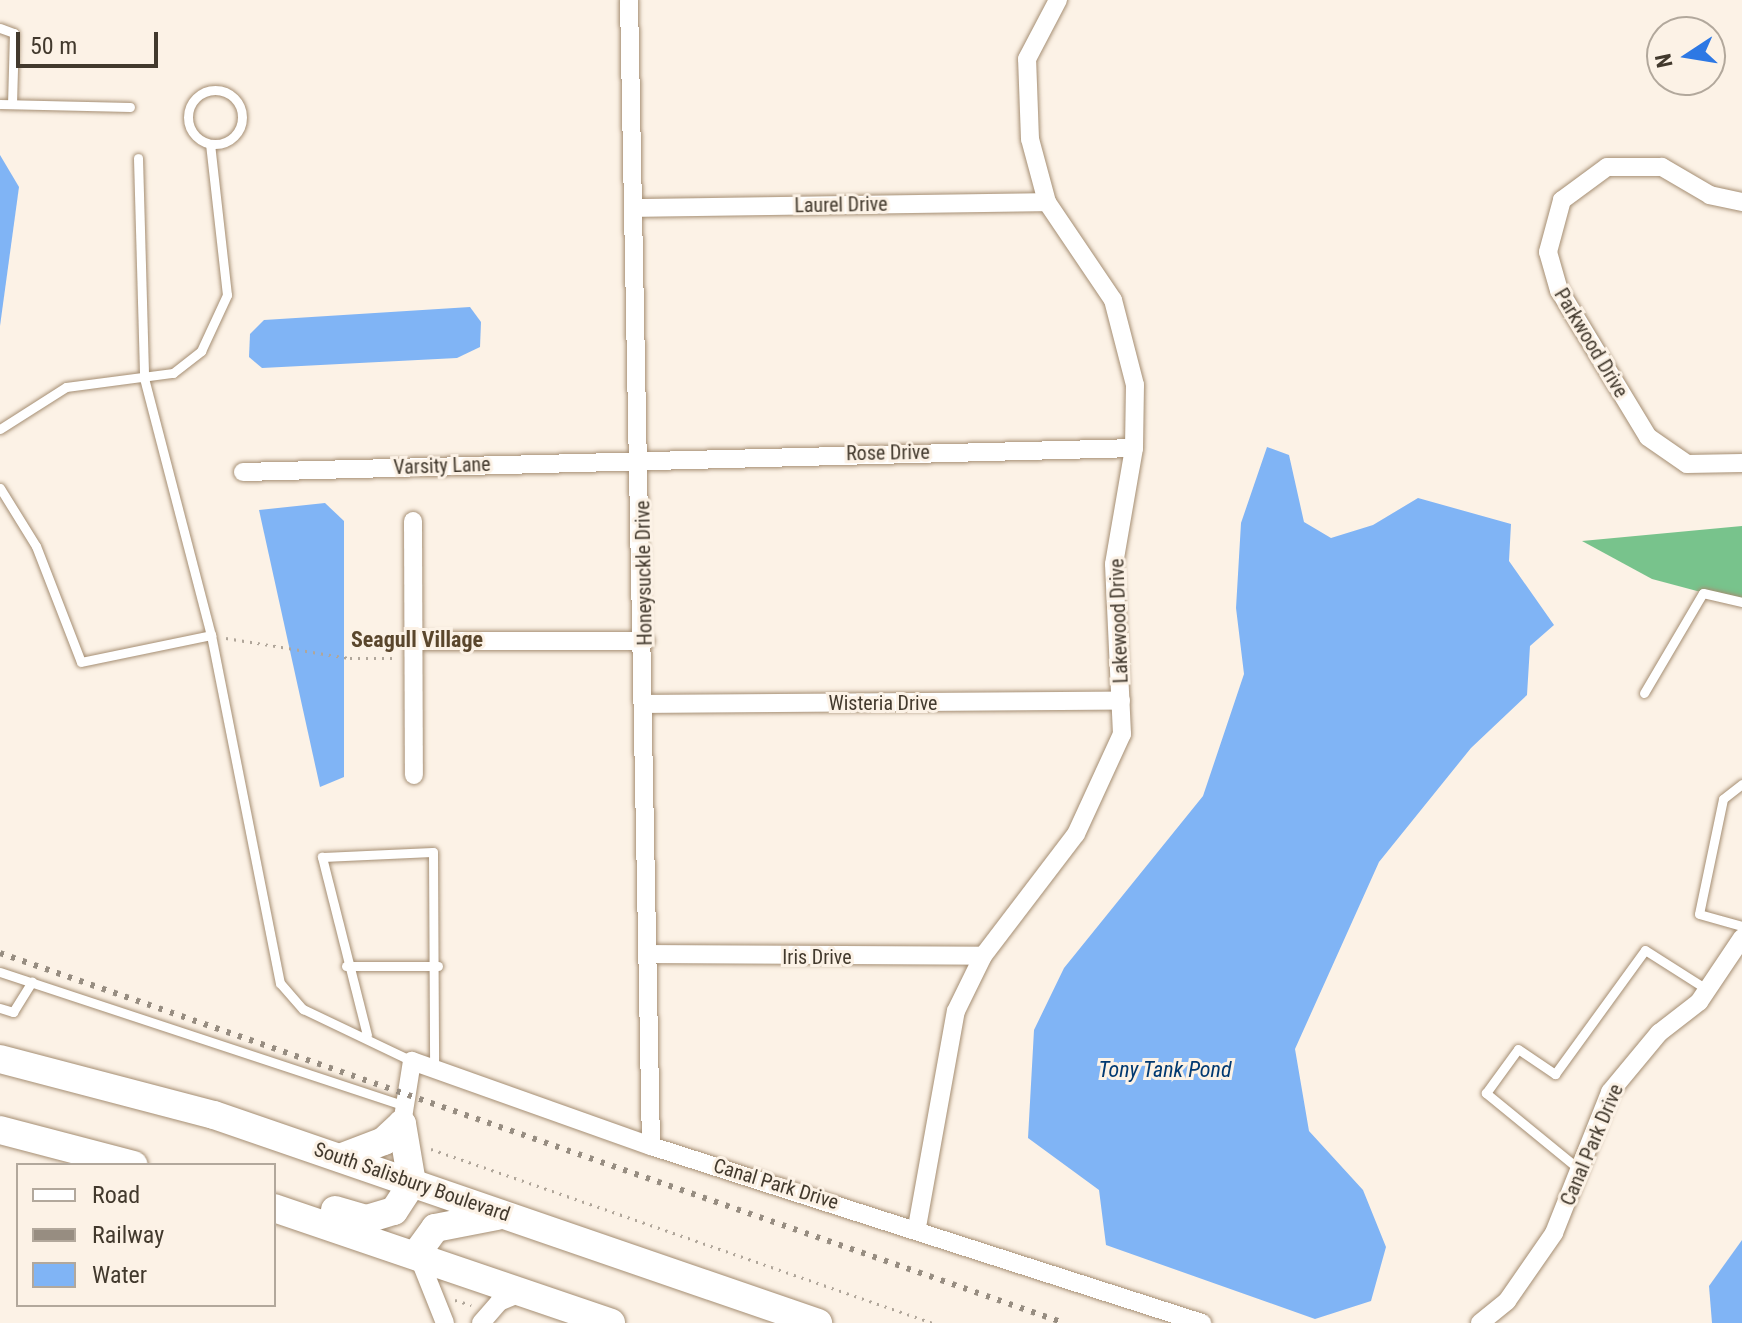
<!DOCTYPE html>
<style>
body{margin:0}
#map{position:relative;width:1742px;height:1323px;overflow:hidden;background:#fcf2e6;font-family:"Roboto Condensed",sans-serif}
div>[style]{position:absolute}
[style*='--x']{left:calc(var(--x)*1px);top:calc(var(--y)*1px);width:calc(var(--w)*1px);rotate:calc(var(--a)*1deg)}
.forest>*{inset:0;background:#78c38c}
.water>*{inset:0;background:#80b4f5}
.path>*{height:3px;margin-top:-1.5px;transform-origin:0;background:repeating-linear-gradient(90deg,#b0a69a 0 2px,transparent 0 8px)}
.roads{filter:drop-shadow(0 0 2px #a58e73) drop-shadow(0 0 2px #a58e73)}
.service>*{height:9px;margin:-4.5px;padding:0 4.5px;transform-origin:4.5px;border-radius:4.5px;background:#fff}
.service>.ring{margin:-4.5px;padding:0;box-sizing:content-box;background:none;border:9px solid #fff;border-radius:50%}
.minor>*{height:18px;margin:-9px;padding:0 9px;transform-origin:9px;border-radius:9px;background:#fff}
.primary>*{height:28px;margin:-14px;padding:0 14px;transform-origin:14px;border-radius:14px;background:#fff}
.rail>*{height:6px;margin-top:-3px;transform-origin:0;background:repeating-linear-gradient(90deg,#978d81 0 4px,transparent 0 12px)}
span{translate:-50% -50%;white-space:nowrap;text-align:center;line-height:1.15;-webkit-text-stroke:6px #fcf2e6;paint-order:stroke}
.street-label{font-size:20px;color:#42392d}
.neighbourhood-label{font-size:22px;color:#5a462c;font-weight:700}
.water-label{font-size:22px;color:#013971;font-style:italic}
.legend{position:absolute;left:16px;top:1163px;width:260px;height:144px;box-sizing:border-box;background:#fcf2e6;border:2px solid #b2a89c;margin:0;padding:10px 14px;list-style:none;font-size:24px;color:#42392d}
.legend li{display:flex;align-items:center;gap:16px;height:40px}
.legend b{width:40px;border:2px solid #b2a89c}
.north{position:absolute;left:1646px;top:16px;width:80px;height:80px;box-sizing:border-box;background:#fcf2e6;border:2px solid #b2a89c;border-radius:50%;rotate:258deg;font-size:22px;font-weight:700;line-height:32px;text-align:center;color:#42392d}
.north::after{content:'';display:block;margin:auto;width:28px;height:36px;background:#2d78e4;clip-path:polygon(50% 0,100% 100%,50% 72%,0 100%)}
.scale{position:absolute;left:16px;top:32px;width:142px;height:36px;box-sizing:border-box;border:4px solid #42392d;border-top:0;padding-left:10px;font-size:24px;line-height:28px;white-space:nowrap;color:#42392d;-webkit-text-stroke:6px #fcf2e6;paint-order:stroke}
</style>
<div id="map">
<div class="forest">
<div style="clip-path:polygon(1742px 526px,1742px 603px,1652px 579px,1582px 541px)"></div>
</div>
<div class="water">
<div style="clip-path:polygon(0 155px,19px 187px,0 326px)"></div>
<div style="clip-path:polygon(470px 307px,481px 322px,480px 347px,457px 358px,262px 368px,249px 357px,250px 334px,264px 320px)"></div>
<div style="clip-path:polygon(1267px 447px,1289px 455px,1304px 522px,1331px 538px,1373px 525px,1418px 498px,1511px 524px,1509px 561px,1554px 625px,1530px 646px,1527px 695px,1471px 748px,1379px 862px,1295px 1049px,1309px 1131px,1363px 1190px,1386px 1247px,1371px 1301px,1315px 1319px,1106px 1245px,1099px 1190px,1028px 1138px,1034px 1030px,1064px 968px,1203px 796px,1244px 674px,1236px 608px,1241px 523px)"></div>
<div style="clip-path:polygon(325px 503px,344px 521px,344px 777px,320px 787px,259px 510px)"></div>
<div style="clip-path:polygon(1742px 1240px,1742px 1323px,1712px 1323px,1709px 1286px)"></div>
</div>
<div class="path">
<div style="--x:226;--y:638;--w:126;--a:9.2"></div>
<div style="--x:350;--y:658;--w:47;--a:0"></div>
<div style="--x:431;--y:1149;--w:531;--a:19.12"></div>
<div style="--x:455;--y:1300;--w:17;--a:17"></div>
</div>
<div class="roads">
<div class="service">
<div style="--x:0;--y:28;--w:15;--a:20"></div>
<div style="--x:14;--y:33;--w:71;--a:91.6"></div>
<div class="ring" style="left:188px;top:90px;width:45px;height:45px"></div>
<div style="--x:0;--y:104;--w:130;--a:1.3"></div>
<div style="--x:138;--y:158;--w:220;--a:88.4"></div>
<div style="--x:144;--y:378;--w:266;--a:75.4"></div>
<div style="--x:211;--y:635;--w:355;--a:78.8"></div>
<div style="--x:280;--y:983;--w:35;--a:49"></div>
<div style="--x:303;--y:1009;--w:121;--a:25.5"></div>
<div style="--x:0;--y:429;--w:78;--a:-32.5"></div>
<div style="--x:66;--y:387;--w:108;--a:-7.5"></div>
<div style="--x:173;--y:373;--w:36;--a:-38"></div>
<div style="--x:201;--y:351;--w:62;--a:-65.1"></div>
<div style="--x:227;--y:295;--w:152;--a:-96.4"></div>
<div style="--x:0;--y:488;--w:68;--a:58.2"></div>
<div style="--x:36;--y:546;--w:124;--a:68.8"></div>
<div style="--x:81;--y:662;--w:133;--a:-11.7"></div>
<div style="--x:1644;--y:693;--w:116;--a:-59.5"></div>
<div style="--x:1703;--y:593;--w:40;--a:13"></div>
<div style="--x:1742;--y:784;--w:24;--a:142"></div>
<div style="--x:1723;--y:799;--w:117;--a:101.8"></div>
<div style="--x:1699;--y:914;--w:45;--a:15.6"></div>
<div style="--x:346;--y:966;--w:92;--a:0"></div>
<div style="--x:0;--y:972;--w:427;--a:18.3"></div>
<div style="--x:0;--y:1008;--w:14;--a:17"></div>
<div style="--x:13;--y:1012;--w:36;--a:-58"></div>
<div style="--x:367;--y:1035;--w:184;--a:-104.2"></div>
<div style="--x:322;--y:857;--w:111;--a:-2.6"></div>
<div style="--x:433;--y:852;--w:218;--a:89.7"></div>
<div style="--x:1580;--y:1170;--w:122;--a:-140.7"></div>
<div style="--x:1486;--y:1093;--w:54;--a:-54"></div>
<div style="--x:1518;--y:1049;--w:45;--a:34"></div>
<div style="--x:1555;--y:1074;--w:153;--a:-54"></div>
<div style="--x:1645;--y:950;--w:75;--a:32.4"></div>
</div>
<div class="minor">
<div style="--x:629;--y:0;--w:1146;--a:88.9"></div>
<div style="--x:1742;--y:202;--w:33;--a:-168"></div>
<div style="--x:1710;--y:195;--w:56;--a:-149.7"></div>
<div style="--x:1662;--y:167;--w:55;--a:180"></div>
<div style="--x:1607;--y:167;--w:56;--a:143.7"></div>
<div style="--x:1562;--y:200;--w:54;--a:105.1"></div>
<div style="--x:1548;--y:252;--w:40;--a:74"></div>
<div style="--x:1559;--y:290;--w:172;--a:58.8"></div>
<div style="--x:1648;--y:437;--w:47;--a:34.7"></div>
<div style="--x:1687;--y:464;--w:55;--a:-1"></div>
<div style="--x:635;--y:208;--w:412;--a:-0.8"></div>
<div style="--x:243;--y:472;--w:891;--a:-1.54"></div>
<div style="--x:413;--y:521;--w:254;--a:89.8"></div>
<div style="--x:414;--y:641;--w:231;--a:0"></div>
<div style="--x:646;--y:704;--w:475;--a:-0.4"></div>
<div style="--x:651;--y:954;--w:332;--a:0.3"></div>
<div style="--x:402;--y:1124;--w:64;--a:-81"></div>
<div style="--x:412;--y:1061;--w:254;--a:19.6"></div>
<div style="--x:651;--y:1146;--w:579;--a:17.81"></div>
<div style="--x:917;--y:1227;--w:219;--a:-79.8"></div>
<div style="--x:956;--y:1011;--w:61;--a:-63.9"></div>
<div style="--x:983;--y:956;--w:153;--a:-52.7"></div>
<div style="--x:1076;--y:834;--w:110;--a:-65.3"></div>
<div style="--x:1122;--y:734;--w:170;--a:-92.7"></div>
<div style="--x:1114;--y:564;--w:118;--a:-80.2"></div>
<div style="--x:1134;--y:448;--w:63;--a:-89.1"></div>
<div style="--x:1135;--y:385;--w:88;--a:-104.5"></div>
<div style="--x:1113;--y:300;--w:118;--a:-124"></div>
<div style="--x:1047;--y:202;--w:65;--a:-105.1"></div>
<div style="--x:1030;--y:139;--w:80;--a:-92.1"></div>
<div style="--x:1027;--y:59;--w:67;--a:-62.3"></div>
<div style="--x:417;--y:1253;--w:75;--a:68.2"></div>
<div style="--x:481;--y:1323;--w:28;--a:-49"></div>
<div style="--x:499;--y:1302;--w:26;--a:-23"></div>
<div style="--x:1480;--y:1323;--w:35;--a:-39"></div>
<div style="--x:1507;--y:1301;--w:83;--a:-55.3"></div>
<div style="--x:1554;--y:1233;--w:152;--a:-68.3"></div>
<div style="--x:1610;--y:1092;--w:77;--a:-50.3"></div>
<div style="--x:1659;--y:1033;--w:51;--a:-37.8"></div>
<div style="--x:1699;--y:1002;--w:77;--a:-56.1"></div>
</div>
<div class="primary">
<div style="--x:0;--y:1059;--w:221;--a:14.7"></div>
<div style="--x:214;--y:1115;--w:639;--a:19"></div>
<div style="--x:0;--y:1130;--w:138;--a:14.7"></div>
<div style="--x:274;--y:1208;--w:356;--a:18.8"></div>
<div style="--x:335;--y:1210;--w:33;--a:16"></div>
<div style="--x:367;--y:1219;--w:28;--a:-17"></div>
<div style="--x:394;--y:1211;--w:33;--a:-57"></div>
<div style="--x:412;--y:1183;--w:60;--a:-99.6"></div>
<div style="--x:402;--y:1124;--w:25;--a:137"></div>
<div style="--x:384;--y:1141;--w:47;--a:158.9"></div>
<div style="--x:417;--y:1253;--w:31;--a:-54"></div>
<div style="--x:435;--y:1228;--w:63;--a:-11"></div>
</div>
</div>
<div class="rail">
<div style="--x:0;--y:953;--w:1126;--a:19.17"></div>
</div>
<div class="street-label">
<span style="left:841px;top:205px;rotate:-1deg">Laurel Drive</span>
<span style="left:1591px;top:343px;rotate:59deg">Parkwood Drive</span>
<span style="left:888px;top:453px;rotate:-1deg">Rose Drive</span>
<span style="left:442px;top:466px;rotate:-2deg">Varsity Lane</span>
<span style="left:644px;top:573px;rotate:-91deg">Honeysuckle Drive</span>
<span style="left:1119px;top:621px;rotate:-92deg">Lakewood Drive</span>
<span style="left:883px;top:703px">Wisteria Drive</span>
<span style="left:817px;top:957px">Iris Drive</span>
<span style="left:1592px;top:1145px;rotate:-67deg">Canal Park Drive</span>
<span style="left:412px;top:1182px;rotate:19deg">South Salisbury Boulevard</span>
<span style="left:776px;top:1184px;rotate:17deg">Canal Park Drive</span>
</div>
<div class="neighbourhood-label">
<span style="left:417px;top:640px">Seagull Village</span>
</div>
<div class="water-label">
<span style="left:1165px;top:1070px">Tony Tank Pond</span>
</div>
<ul class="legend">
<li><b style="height:10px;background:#fff"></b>Road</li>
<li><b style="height:10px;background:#978d81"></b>Railway</li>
<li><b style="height:22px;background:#80b4f5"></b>Water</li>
</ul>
<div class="north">N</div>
<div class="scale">50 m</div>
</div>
